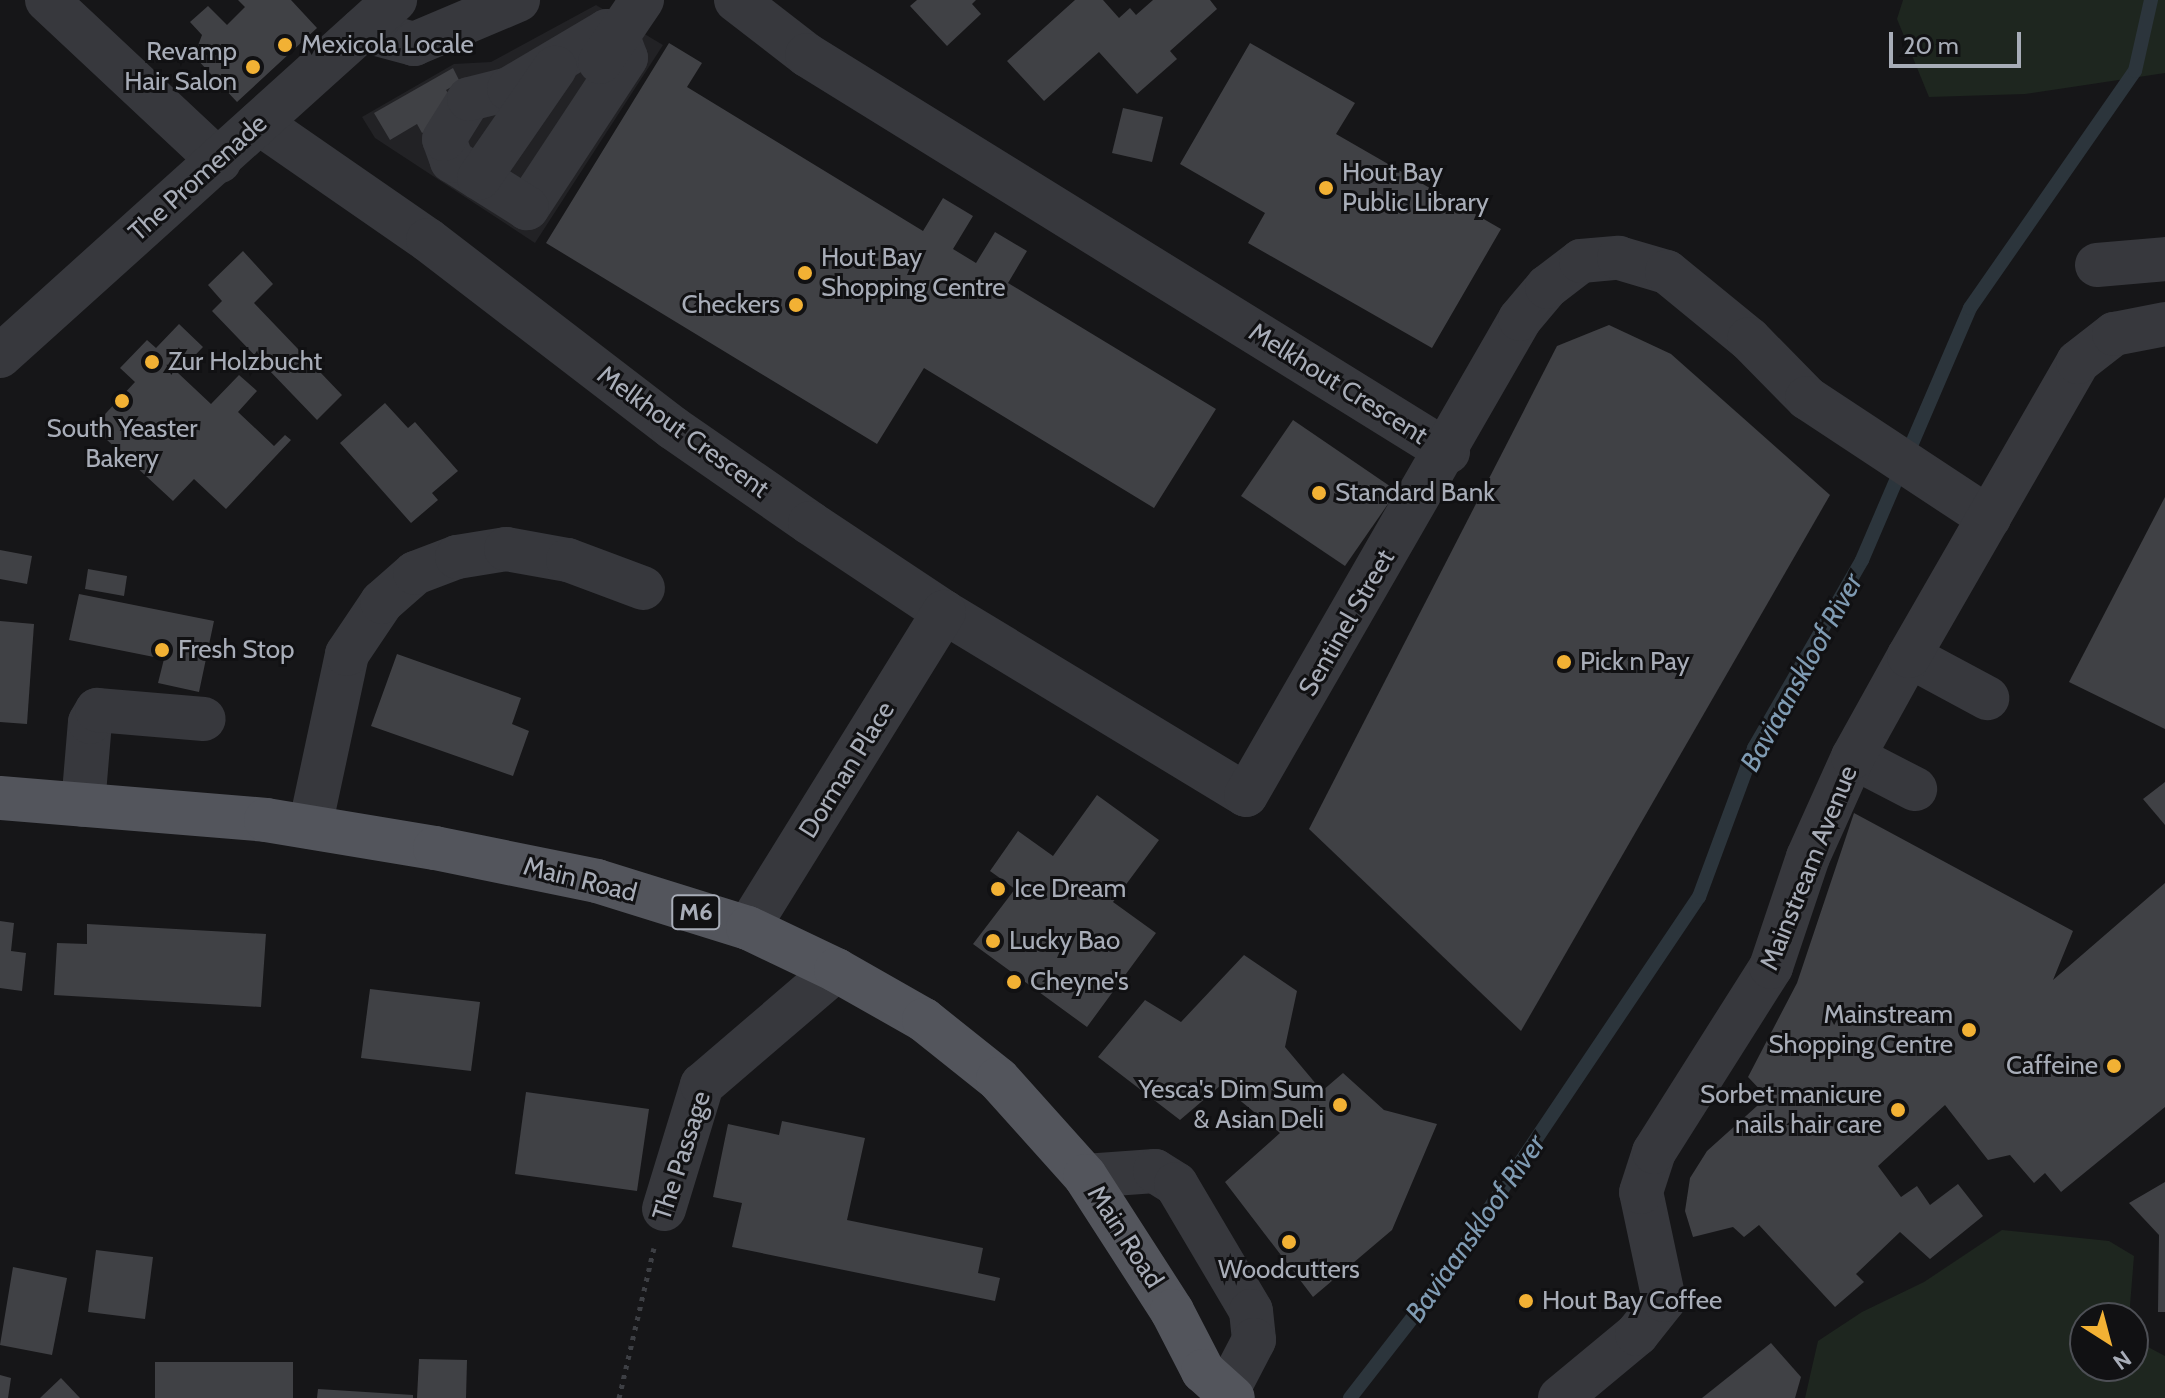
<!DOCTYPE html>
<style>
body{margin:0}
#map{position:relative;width:2165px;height:1398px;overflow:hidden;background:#161618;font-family:Cabin,sans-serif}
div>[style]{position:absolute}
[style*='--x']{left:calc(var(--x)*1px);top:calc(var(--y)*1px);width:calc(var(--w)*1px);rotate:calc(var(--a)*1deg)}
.built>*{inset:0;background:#222225}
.green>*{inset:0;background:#1e261f}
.stream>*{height:14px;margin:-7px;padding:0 7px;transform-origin:7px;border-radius:7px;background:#2c353c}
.building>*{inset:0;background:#404145}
.path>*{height:5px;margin-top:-2.5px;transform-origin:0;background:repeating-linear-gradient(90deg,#3d3f44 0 4px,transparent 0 10px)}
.minor>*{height:44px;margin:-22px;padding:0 22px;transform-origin:22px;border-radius:22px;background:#37383d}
.major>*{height:44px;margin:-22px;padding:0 22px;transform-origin:22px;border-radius:22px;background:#53555c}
.dots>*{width:22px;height:22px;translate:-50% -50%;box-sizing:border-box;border:4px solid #111113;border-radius:50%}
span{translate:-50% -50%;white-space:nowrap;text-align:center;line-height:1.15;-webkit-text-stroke:6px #111113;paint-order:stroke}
.shield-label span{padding:2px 6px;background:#111113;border:2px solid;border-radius:6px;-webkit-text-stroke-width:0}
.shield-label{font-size:24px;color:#a8adb8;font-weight:700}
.poi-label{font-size:26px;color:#a8adb8}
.left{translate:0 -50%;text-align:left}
.right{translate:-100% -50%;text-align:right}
.street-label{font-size:26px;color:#a8adb8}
.water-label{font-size:28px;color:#7f9bb3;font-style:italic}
.north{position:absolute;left:2069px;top:1302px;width:80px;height:80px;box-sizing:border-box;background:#111113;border:2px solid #4d4f55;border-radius:50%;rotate:144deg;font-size:22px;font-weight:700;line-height:32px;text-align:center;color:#a8adb8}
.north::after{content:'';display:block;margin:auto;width:28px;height:36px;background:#f2b134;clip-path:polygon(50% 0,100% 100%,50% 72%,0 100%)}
.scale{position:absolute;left:1889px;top:32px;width:132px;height:36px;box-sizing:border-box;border:4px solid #a8adb8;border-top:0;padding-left:10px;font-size:24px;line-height:28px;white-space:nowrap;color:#a8adb8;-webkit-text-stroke:6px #111113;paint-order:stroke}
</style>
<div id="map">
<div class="built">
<div style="clip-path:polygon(596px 5px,663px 45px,535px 243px,375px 138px,362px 117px,454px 64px,491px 62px)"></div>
</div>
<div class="green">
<div style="clip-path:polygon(1903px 0,2165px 0,2165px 73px,2025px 94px,1929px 97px,1897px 19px)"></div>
<div style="clip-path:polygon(2002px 1230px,2109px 1241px,2134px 1256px,2129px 1318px,2085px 1318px,2085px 1366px,2133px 1366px,2133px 1339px,2165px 1356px,2165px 1398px,1805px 1398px,1818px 1341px,1862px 1312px,1924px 1282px)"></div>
</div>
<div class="stream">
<div style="--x:1350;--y:1398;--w:143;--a:-52.1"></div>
<div style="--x:1438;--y:1285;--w:468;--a:-56.1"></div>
<div style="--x:1699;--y:897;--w:159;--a:-69.7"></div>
<div style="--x:1754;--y:748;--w:217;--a:-60.1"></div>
<div style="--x:1862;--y:560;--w:274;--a:-66.8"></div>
<div style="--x:1970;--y:308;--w:289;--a:-55.2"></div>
<div style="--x:2135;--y:71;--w:73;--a:-77.3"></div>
</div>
<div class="building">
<div style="clip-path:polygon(238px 0,291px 0,317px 28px,237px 102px,194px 56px,202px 35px,190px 22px,208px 6px,227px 25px,245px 7px)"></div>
<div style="clip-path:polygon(917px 0,976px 0,972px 4px,981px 14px,947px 46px,910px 6px)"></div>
<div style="clip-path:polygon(1075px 0,1103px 0,1119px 18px,1130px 8px,1136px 15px,1153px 0,1210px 0,1217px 9px,1170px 51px,1177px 59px,1137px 94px,1099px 52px,1044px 101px,1007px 61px)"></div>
<div style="clip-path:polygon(669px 43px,702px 63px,687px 87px,923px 231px,943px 198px,973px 216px,953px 249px,976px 263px,995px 232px,1027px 251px,1008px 283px,1216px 409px,1154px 508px,924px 368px,877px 444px,546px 243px)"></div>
<div style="clip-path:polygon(1250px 43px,1355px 103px,1336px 134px,1501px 229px,1432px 348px,1248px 243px,1265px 213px,1180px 164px)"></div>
<div style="clip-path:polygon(453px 68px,460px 82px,446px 90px,459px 111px,422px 133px,417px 124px,390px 140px,374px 113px)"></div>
<div style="clip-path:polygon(1123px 108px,1163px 117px,1152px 162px,1112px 153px)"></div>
<div style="clip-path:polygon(243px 251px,273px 284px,254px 303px,342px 395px,317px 420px,212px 311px,222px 301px,208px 285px)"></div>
<div style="clip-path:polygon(179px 324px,203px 347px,178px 373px,211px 404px,239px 375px,257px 391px,238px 412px,274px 446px,285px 435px,291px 440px,226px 509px,194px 479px,173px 501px,93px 427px,135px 382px,120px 368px,147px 340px,156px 348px)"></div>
<div style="clip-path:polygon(1609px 325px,1671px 354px,1830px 495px,1521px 1031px,1309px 829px,1557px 346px)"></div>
<div style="clip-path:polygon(385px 403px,408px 428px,415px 422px,458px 471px,432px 493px,438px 500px,411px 523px,340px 443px)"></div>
<div style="clip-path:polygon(1293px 420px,1397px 491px,1345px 566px,1241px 496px)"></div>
<div style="clip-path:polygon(2165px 497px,2165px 729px,2069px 682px)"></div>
<div style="clip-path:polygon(0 550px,32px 556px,27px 584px,0 579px)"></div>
<div style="clip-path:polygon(88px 569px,127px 576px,124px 596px,85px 589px)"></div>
<div style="clip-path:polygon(79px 594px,214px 621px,199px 692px,158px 683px,164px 659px,69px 640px)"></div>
<div style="clip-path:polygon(0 621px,34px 624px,27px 724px,0 722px)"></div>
<div style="clip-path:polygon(397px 654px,521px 698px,512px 724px,529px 731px,513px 776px,371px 726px)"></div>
<div style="clip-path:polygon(2165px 782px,2165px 825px,2143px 799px)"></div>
<div style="clip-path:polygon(1097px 795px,1159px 840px,1113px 902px,1156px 933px,1087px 1027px,973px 944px,1015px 889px,990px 871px,1018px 831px,1053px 856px)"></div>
<div style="clip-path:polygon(1854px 813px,2073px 931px,2053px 980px,2165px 883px,2165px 1107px,2061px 1192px,2045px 1173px,2034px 1183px,2010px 1155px,1988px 1160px,1945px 1105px,1878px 1166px,1901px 1197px,1917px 1186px,1930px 1205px,1958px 1184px,1983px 1216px,1930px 1259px,1900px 1232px,1856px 1274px,1864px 1282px,1835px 1307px,1759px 1225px,1744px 1237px,1733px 1227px,1693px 1237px,1685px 1211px,1690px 1178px,1707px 1151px,1767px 1097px,1748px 1077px,1797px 983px)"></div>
<div style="clip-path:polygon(0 921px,14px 923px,11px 951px,26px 953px,22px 991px,0 988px)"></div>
<div style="clip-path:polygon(87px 924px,266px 934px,261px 1007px,54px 995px,57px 943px,87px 944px)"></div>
<div style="clip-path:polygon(1244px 955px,1297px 991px,1285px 1047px,1322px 1091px,1343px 1073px,1384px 1110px,1437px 1124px,1392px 1230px,1313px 1297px,1225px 1182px,1280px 1133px,1221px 1085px,1180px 1120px,1098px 1057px,1145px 1000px,1181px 1022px)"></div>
<div style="clip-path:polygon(370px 989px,480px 1002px,471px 1071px,361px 1058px)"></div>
<div style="clip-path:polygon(526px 1092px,649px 1109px,637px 1191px,515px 1174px)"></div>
<div style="clip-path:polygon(782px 1121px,865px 1138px,847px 1220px,983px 1248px,978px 1273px,1000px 1278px,995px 1301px,732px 1247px,742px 1203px,713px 1197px,728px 1124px,779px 1135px)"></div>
<div style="clip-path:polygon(2165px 1182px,2165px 1312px,2158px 1312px,2159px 1235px,2129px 1203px)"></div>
<div style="clip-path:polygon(96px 1250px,153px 1257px,145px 1319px,88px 1312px)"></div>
<div style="clip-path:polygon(13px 1267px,67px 1278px,52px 1355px,0 1345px)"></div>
<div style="clip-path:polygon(1771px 1343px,1801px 1377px,1795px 1398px,1702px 1398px)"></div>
<div style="clip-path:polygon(419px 1359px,467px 1360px,466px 1398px,417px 1398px)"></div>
<div style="clip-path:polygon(155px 1362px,293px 1362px,293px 1398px,155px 1398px)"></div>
<div style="clip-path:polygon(0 1375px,11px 1378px,8px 1398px,0 1398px)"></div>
<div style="clip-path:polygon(61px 1378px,80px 1398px,40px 1398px)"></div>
<div style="clip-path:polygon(318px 1389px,413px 1395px,413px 1398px,317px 1398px)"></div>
</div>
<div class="path">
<div style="--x:619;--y:1398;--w:154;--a:-76.9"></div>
</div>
<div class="minor">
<div style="--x:47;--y:0;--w:236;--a:43.1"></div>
<div style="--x:736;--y:0;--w:90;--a:37.8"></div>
<div style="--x:807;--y:55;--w:754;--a:31.77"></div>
<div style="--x:362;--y:30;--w:54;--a:15.1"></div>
<div style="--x:414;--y:44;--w:113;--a:-22.9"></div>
<div style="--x:607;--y:31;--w:13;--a:29"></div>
<div style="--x:618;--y:37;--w:22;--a:69"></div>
<div style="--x:626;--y:58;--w:180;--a:123.4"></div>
<div style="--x:527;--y:208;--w:89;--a:-147.9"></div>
<div style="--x:452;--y:161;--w:23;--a:-110"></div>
<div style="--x:444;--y:139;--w:47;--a:-58"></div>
<div style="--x:469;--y:99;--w:41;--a:-14"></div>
<div style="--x:509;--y:89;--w:114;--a:-30.6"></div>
<div style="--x:600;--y:62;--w:75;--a:-55.9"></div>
<div style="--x:259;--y:123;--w:206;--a:34.7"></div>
<div style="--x:428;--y:240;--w:309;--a:37.5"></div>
<div style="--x:673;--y:428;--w:167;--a:34.7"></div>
<div style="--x:810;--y:523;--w:161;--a:33.6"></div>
<div style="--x:944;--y:612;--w:353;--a:31.2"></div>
<div style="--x:1246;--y:795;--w:549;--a:-60.07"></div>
<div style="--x:1520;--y:319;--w:42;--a:-49.8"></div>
<div style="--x:1547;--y:287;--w:43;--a:-37.4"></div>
<div style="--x:1581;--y:261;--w:38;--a:-5"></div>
<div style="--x:1619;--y:258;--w:50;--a:16.3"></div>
<div style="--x:1667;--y:272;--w:106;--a:39.3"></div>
<div style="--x:1749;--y:339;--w:83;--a:45.5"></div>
<div style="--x:1807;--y:398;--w:218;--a:33.4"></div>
<div style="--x:479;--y:178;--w:134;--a:-55.4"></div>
<div style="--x:2097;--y:265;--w:68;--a:-5"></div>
<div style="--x:0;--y:356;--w:532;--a:-42.03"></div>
<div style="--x:1909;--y:656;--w:89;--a:28.3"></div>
<div style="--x:1853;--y:757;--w:70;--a:27.3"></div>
<div style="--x:83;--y:805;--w:83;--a:-85.2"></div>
<div style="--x:90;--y:722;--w:14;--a:-60"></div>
<div style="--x:97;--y:710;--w:107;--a:4.8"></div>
<div style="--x:310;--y:827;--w:177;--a:-77.9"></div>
<div style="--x:347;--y:654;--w:63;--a:-56.1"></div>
<div style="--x:382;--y:602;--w:44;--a:-41.3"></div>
<div style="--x:415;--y:573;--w:45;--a:-20.9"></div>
<div style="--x:457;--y:557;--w:50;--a:-9.3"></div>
<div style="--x:506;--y:549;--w:63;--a:10.1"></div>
<div style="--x:568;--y:560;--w:80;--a:20.5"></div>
<div style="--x:748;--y:928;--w:372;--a:-58.2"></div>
<div style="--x:1085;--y:1176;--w:70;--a:-4.1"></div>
<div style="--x:1155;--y:1171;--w:25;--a:32"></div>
<div style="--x:1176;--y:1184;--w:147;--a:59.4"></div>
<div style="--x:1251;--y:1311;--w:29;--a:84"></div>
<div style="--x:1254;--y:1340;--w:56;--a:117.5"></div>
<div style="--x:664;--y:1209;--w:130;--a:-73"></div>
<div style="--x:702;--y:1085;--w:177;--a:-40.6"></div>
<div style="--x:1560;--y:1398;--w:100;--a:-39.7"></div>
<div style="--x:1637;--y:1334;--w:43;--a:-51.5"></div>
<div style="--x:1664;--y:1300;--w:110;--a:-102"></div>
<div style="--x:1641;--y:1192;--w:42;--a:-72"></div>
<div style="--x:1654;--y:1152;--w:219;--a:-57.7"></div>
<div style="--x:1771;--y:967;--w:116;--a:-71.4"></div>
<div style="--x:1808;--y:857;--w:110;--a:-65.8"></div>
<div style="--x:1853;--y:757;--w:115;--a:-61"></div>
<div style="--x:1909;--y:656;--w:339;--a:-60.1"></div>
<div style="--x:2078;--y:362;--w:46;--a:-37.9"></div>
<div style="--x:2114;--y:334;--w:52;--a:-11.1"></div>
</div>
<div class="major">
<div style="--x:0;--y:798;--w:267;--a:4.7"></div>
<div style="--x:266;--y:820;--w:171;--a:9.4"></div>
<div style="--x:435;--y:848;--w:165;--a:11.5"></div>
<div style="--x:597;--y:881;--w:158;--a:17.3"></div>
<div style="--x:748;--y:928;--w:98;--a:25.5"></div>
<div style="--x:836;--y:970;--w:101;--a:29.6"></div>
<div style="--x:924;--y:1020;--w:95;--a:38.6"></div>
<div style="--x:998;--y:1079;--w:130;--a:48.1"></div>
<div style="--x:1085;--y:1176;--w:161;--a:57.2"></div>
<div style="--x:1172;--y:1311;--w:68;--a:62.7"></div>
<div style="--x:1203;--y:1371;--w:40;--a:42"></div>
</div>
<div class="dots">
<div style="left:285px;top:45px;background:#f2b134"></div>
<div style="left:253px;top:67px;background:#f2b134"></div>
<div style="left:1326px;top:188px;background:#f2b134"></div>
<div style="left:805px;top:273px;background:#f2b134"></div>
<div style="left:796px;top:305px;background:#f2b134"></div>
<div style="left:152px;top:362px;background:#f2b134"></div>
<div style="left:122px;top:401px;background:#f2b134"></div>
<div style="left:1319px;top:493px;background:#f2b134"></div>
<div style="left:162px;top:650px;background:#f2b134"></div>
<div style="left:1564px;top:662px;background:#f2b134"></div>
<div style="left:998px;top:889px;background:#f2b134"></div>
<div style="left:993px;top:941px;background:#f2b134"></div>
<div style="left:1014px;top:982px;background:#f2b134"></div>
<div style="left:1969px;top:1030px;background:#f2b134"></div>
<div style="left:2114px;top:1066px;background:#f2b134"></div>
<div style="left:1340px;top:1105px;background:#f2b134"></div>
<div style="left:1898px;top:1110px;background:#f2b134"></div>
<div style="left:1289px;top:1242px;background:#f2b134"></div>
<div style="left:1526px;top:1301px;background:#f2b134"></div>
</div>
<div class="shield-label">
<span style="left:696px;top:912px">M6</span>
</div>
<div class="poi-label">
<span class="left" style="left:301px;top:45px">Mexicola Locale</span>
<span class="right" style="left:237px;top:67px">Revamp<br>Hair Salon</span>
<span class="left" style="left:1342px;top:188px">Hout Bay<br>Public Library</span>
<span class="left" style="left:821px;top:273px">Hout Bay<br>Shopping Centre</span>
<span class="right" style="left:780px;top:305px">Checkers</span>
<span class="left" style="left:168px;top:362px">Zur Holzbucht</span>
<span style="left:122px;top:444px">South Yeaster<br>Bakery</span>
<span class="left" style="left:1335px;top:493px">Standard Bank</span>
<span class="left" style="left:178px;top:650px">Fresh Stop</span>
<span class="left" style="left:1580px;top:662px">Pick n Pay</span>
<span class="left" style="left:1014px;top:889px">Ice Dream</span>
<span class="left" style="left:1009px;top:941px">Lucky Bao</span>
<span class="left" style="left:1030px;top:982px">Cheyne's</span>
<span class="right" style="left:1953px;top:1030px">Mainstream<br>Shopping Centre</span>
<span class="right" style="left:2098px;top:1066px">Caffeine</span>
<span class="right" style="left:1324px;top:1105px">Yesca's Dim Sum<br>&amp; Asian Deli</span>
<span class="right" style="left:1882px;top:1110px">Sorbet manicure<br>nails hair care</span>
<span style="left:1289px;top:1270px">Woodcutters</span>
<span class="left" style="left:1542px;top:1301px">Hout Bay Coffee</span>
</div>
<div class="street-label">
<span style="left:198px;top:178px;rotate:-42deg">The Promenade</span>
<span style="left:1338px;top:384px;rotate:32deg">Melkhout Crescent</span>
<span style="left:683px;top:432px;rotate:36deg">Melkhout Crescent</span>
<span style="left:1347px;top:623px;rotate:-60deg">Sentinel Street</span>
<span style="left:847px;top:770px;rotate:-58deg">Dorman Place</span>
<span style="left:1809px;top:868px;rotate:-68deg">Mainstream Avenue</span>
<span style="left:580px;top:880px;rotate:14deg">Main Road</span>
<span style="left:682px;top:1156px;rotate:-72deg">The Passage</span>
<span style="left:1125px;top:1237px;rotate:57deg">Main Road</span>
</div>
<div class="water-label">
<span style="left:1801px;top:672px;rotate:-61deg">Baviaanskloof River</span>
<span style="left:1475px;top:1228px;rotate:-55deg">Baviaanskloof River</span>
</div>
<div class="north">N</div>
<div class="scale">20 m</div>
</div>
